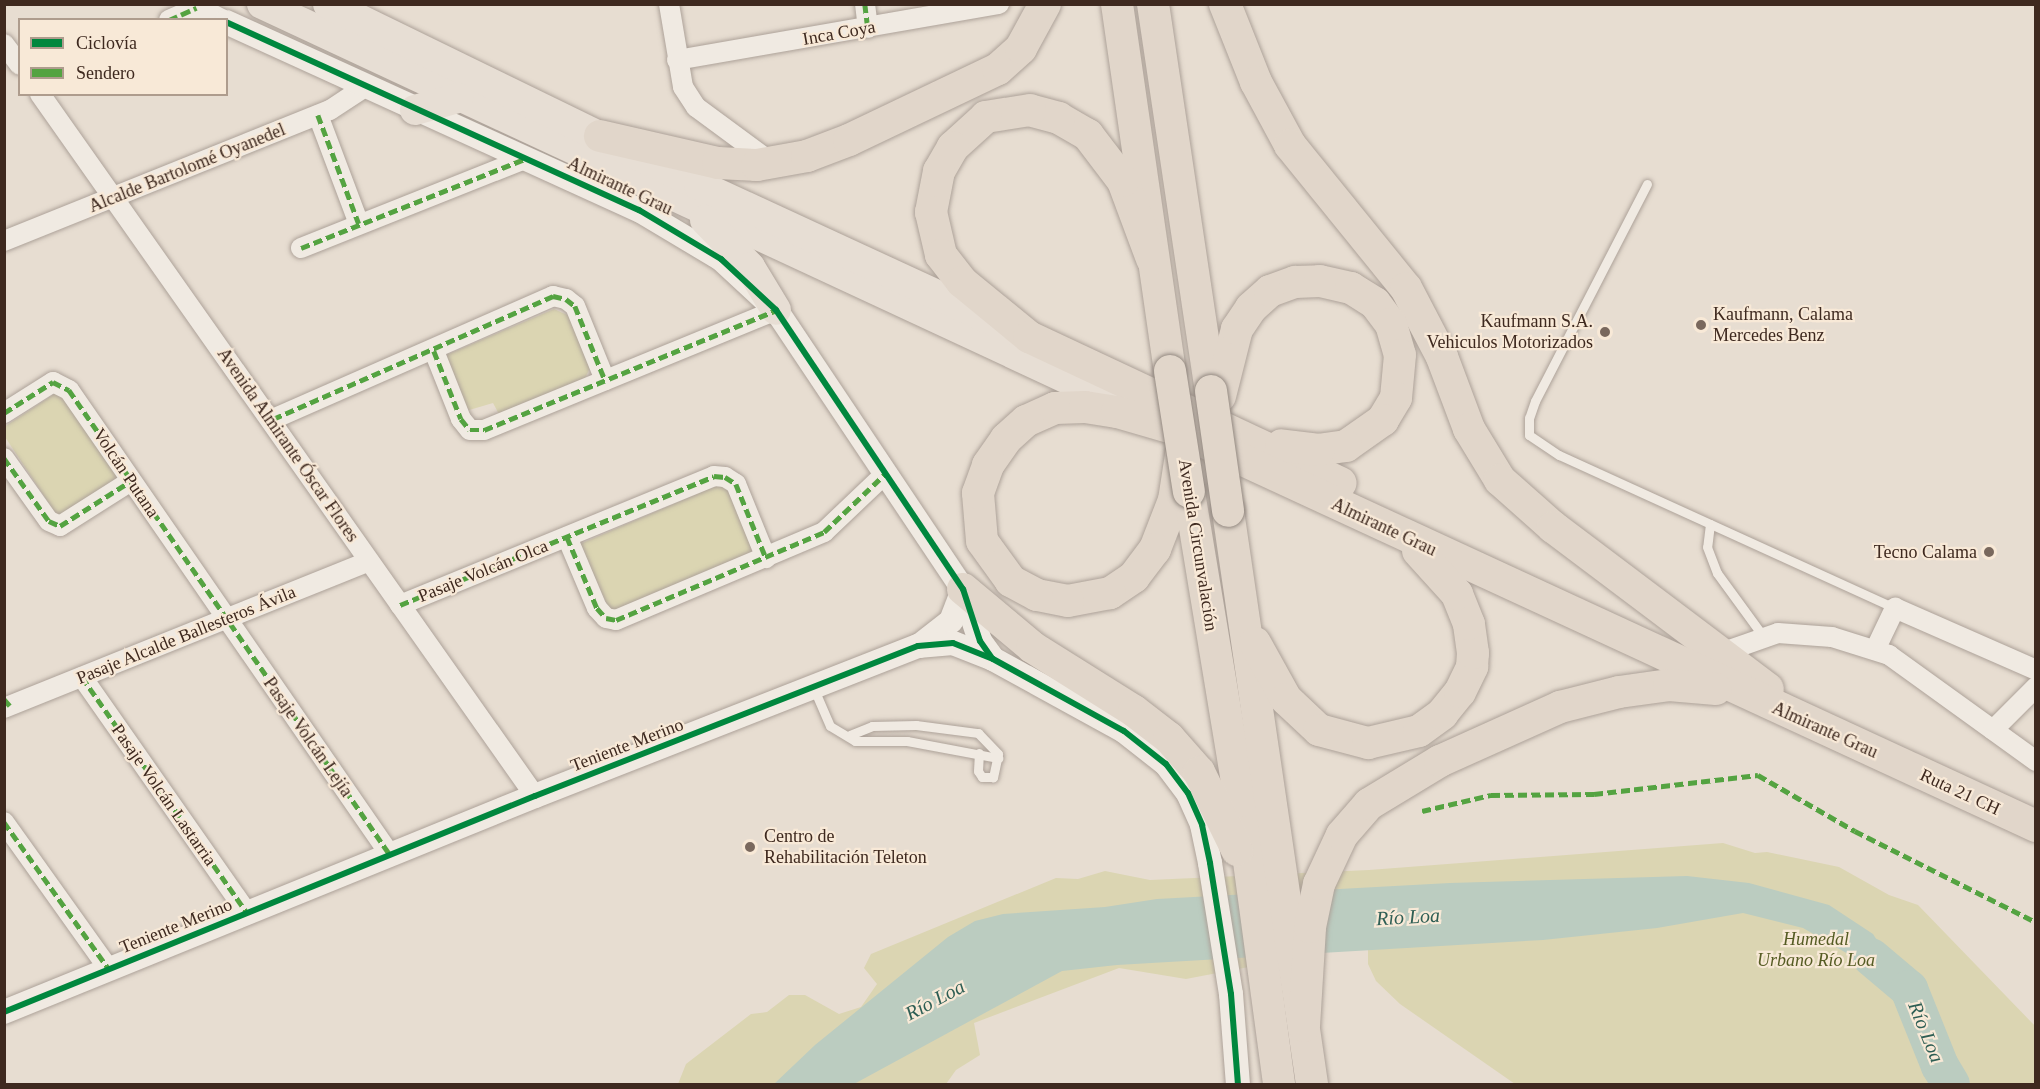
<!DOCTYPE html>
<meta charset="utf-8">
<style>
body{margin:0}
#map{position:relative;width:2040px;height:1089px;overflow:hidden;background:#e7ddd1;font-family:"Times New Roman",serif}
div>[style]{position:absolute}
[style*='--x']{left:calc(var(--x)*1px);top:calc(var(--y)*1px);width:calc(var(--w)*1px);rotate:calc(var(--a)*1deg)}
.green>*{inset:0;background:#dbd5b2}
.water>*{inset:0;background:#bbccc0}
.river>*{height:38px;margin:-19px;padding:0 19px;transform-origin:19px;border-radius:19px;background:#bbccc0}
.roads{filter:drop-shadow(0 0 2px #ada299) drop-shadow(0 0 2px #ada299)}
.service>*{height:9px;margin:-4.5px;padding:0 4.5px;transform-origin:4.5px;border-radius:4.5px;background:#f0eae2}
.minor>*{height:20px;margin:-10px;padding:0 10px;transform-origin:10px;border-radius:10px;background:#f0eae2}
.tertiary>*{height:24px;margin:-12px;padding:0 12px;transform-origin:12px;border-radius:12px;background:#f0eae2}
.primary>*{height:30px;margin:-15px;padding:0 15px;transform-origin:15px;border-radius:15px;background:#e7ded4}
.trunk>*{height:32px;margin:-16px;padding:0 16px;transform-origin:16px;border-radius:16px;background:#e1d6ca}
.bridges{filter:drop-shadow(0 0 2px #928880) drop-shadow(0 0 2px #928880)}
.trunk-bridge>*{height:32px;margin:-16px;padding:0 16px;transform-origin:16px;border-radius:16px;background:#e1d6ca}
.quiet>*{height:4.5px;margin-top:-2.25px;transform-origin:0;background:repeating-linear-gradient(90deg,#54a341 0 9px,transparent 0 13.5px)}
.cycleway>*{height:6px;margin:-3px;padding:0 3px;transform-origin:3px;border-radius:3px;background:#00873e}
.dots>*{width:16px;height:16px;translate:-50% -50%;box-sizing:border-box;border:3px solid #f8e9d7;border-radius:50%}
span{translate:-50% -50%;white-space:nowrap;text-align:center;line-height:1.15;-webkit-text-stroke:4.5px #f8e9d7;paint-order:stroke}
.street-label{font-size:18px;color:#3e291f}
.poi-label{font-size:18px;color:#3e291f}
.left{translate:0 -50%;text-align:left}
.right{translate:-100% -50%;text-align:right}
.park-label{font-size:18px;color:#565c24;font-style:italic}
.water-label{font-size:20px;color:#2e5e54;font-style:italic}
.frame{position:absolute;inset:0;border:6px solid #3e291f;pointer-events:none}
.legend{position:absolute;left:18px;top:18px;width:210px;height:78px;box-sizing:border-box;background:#f8e9d7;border:2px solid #ae9c8d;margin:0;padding:8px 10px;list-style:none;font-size:18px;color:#3e291f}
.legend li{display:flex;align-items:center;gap:12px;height:30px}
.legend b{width:30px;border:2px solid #ae9c8d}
</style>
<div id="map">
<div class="green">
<div style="clip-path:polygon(554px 309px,574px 318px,592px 363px,584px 381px,500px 416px,493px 403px,459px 413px,437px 359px)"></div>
<div style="clip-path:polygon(62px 389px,120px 476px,58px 517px,5px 437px,4px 427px)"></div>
<div style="clip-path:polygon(725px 482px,755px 551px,611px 613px,580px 544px)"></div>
<div style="clip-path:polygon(1723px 843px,1755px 853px,1767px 852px,1839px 867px,1889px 895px,1918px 905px,2036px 1027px,2035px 1084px,1515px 1084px,1400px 1004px,1376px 981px,1368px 964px,1368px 948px,1432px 945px,1393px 939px,1186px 979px,1119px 968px,974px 1023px,980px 1055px,956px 1070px,946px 1084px,678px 1084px,686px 1064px,751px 1014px,767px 1012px,789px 995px,805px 995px,839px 1014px,861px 1007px,877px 984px,864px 968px,871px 954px,1056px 878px,1078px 879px,1105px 871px,1150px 880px,1369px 870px)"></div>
</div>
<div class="water">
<div style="clip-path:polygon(1687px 876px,1749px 883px,1829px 905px,1873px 934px,1909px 989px,1803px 928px,1743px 913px,1657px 928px,1543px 940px,1117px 965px,1062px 971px,854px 1084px,774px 1084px,815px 1045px,948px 937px,975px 921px,1003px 914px,1105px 907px,1157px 899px,1450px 883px)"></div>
</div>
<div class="river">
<div style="--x:1871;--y:957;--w:50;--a:40.1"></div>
<div style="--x:1909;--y:989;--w:83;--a:68.1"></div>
<div style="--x:1940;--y:1066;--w:21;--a:59"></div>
</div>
<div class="roads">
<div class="service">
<div style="--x:1647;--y:184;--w:244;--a:117.3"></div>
<div style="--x:1535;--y:401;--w:18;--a:109"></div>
<div style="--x:1529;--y:418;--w:17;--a:90"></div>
<div style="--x:1529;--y:435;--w:36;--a:34"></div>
<div style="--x:1559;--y:455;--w:369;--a:24.5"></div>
<div style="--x:1710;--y:524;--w:23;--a:97"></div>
<div style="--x:1707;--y:547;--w:28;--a:69"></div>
<div style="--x:1717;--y:573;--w:78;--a:53.9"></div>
<div style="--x:814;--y:689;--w:40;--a:66.6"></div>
<div style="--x:830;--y:726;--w:29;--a:31"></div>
<div style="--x:855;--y:741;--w:52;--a:0"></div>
<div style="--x:907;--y:741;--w:93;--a:10.6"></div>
<div style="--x:850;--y:735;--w:24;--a:-22"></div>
<div style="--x:872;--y:726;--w:44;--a:-1.3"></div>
<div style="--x:916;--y:725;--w:63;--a:7.4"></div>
<div style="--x:978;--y:733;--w:29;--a:46"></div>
<div style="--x:998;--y:754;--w:24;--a:102"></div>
<div style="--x:993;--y:777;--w:11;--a:180"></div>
<div style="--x:982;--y:777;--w:7;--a:-124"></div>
<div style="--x:978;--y:771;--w:18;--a:-87"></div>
</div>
<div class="minor">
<div style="--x:669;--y:4;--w:84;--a:80.4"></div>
<div style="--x:683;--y:87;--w:24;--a:57"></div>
<div style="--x:696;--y:107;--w:94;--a:36.4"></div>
<div style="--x:865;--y:4;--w:24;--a:83"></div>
<div style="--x:169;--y:20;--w:30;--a:-24"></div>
<div style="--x:4;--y:44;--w:26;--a:53"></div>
<div style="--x:677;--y:60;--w:327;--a:-9.9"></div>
<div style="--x:40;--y:94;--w:859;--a:54.81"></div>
<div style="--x:318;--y:115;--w:116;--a:69.4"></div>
<div style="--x:4;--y:241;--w:351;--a:-21.9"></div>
<div style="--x:330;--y:110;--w:42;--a:-33.3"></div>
<div style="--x:301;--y:248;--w:241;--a:-21.7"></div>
<div style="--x:434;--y:351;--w:73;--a:68.3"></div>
<div style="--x:461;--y:419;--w:14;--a:51"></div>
<div style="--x:470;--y:430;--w:14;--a:0"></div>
<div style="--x:484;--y:430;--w:316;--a:-22.3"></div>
<div style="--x:4;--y:413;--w:58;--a:-32.3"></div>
<div style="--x:53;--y:382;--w:18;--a:27"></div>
<div style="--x:69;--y:390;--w:566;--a:55.36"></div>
<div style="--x:273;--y:419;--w:306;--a:-23.7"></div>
<div style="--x:553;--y:296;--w:13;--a:13"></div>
<div style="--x:566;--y:299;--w:11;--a:38"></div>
<div style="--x:575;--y:306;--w:80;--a:67.9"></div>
<div style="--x:4;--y:458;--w:77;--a:54.5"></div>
<div style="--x:49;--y:521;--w:12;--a:24"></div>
<div style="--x:60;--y:526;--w:84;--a:-32.4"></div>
<div style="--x:567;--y:537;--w:77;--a:67.1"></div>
<div style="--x:597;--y:608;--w:13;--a:48"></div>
<div style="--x:606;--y:618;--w:10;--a:11"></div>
<div style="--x:616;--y:620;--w:226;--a:-22.9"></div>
<div style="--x:824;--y:532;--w:86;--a:-43.6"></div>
<div style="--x:400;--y:605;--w:339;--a:-22.3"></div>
<div style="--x:714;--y:476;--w:11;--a:5"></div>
<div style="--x:725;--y:477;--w:13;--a:32"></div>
<div style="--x:736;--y:484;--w:80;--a:67.9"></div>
<div style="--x:1875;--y:650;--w:47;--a:-64.5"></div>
<div style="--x:1895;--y:608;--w:154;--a:23.7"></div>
<div style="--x:1721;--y:653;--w:60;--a:-19.3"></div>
<div style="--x:1778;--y:633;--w:54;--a:4.2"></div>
<div style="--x:1832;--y:637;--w:60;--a:17.5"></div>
<div style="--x:1889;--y:655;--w:181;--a:35.8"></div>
<div style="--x:82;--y:677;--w:288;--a:55"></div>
<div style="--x:4;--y:708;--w:392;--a:-21.9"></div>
<div style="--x:1993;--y:730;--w:61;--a:-45"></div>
<div style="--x:4;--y:822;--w:181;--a:54.5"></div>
</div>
<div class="tertiary">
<div style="--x:188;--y:4;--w:36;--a:27"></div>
<div style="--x:226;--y:22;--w:454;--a:24.5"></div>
<div style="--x:639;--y:210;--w:96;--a:30.9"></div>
<div style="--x:721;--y:259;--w:75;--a:42.8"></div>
<div style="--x:776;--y:310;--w:336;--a:56.2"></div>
<div style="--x:963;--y:589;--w:55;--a:71.9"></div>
<div style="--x:980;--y:641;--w:22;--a:54"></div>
<div style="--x:919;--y:646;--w:41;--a:-38"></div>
<div style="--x:951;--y:621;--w:34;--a:-69"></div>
<div style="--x:4;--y:1012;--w:573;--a:-22.14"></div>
<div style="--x:535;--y:796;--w:411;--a:-21.4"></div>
<div style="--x:918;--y:646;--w:35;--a:-5"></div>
<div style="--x:953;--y:643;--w:43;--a:21.8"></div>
<div style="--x:993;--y:659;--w:149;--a:28.8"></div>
<div style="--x:1124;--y:731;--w:53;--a:38.2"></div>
<div style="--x:1166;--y:764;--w:36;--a:53"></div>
<div style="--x:1188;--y:793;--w:35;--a:66"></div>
<div style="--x:1202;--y:825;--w:39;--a:78"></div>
<div style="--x:1210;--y:863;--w:133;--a:80.9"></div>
<div style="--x:1231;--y:994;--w:90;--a:85.6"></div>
</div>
<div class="primary">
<div style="--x:262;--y:4;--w:960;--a:24.96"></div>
<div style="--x:328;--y:4;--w:413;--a:26"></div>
<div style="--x:699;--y:185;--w:344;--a:24.8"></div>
<div style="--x:415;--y:110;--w:45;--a:-15.6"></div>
<div style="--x:705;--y:220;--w:65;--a:46.2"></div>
<div style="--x:750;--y:267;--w:50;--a:58.8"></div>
</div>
<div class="trunk">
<div style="--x:1117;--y:4;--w:371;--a:81.8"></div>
<div style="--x:1153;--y:4;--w:391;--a:81.5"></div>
<div style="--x:1225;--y:4;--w:84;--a:68.3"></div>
<div style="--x:1256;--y:82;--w:72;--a:61.6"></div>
<div style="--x:1290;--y:145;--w:184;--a:51"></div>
<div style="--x:1406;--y:288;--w:78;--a:62.4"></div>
<div style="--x:1442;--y:357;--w:77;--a:69.4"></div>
<div style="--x:1469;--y:429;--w:60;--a:58.7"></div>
<div style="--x:1500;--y:480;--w:71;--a:41.6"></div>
<div style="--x:1553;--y:527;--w:269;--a:37"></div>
<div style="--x:600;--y:136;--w:121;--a:12.9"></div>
<div style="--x:718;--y:163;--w:39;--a:3"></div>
<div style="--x:757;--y:165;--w:51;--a:-10.2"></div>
<div style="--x:807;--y:156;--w:45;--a:-20.9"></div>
<div style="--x:849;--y:140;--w:165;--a:-25.5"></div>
<div style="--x:998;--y:69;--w:31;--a:-42"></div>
<div style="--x:1021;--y:48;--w:50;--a:-61.4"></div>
<div style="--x:1152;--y:259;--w:83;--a:-110.4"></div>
<div style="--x:1123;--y:181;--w:58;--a:-127.3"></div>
<div style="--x:1088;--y:135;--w:34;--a:-150"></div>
<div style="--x:1059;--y:118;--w:30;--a:-165"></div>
<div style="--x:1030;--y:110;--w:45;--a:171"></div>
<div style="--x:986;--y:117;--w:45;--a:137.7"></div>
<div style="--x:953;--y:147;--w:28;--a:120"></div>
<div style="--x:939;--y:171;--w:42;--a:101"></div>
<div style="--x:931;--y:212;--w:44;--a:76.9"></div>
<div style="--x:941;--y:255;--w:34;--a:52"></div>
<div style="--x:962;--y:282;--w:87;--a:39.4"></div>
<div style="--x:1029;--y:337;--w:344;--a:25.1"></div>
<div style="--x:1220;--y:396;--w:69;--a:-75.8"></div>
<div style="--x:1237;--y:329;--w:25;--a:-56"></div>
<div style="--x:1251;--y:308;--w:25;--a:-42"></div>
<div style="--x:1270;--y:291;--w:27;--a:-20"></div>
<div style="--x:1295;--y:282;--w:25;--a:-2"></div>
<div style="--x:1320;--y:281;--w:32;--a:13"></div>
<div style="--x:1351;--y:288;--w:28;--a:32"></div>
<div style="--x:1375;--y:303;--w:26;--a:53"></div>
<div style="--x:1391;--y:324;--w:32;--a:74"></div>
<div style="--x:1400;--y:355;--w:43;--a:95.3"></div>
<div style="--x:1396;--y:398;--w:26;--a:121"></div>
<div style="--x:1383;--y:420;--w:45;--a:144.9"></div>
<div style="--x:1346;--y:446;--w:27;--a:172"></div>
<div style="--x:1319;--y:450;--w:38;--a:-173"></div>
<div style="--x:1181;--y:455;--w:46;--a:98.8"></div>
<div style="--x:1174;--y:500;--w:53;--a:111.2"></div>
<div style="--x:1155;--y:549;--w:35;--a:127"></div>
<div style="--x:1134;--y:577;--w:29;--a:146"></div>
<div style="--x:1110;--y:593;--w:43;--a:169.2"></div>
<div style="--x:1068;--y:601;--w:32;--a:-169"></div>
<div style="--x:1037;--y:595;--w:30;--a:-152"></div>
<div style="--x:1011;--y:581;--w:49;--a:-125.9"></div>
<div style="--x:982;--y:541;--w:48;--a:-94.8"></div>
<div style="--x:978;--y:493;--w:30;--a:-70"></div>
<div style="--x:988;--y:465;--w:32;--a:-55"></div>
<div style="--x:1006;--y:439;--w:27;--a:-42"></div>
<div style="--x:1026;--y:421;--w:32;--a:-24"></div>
<div style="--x:1055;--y:408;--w:30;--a:-2"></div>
<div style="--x:1085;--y:407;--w:32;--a:9"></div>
<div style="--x:1117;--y:412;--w:61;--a:16.1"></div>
<div style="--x:1176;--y:429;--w:947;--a:24.78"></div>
<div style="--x:1189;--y:492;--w:345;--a:80.6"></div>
<div style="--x:1245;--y:832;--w:254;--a:82.3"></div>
<div style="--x:1228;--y:511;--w:579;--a:81.66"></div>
<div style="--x:963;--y:589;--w:90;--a:40"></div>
<div style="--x:1032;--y:647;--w:120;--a:32.1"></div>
<div style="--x:1134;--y:711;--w:44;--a:37.6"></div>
<div style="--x:1169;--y:738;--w:45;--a:48.6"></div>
<div style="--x:1199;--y:772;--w:87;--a:64"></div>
<div style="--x:1255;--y:643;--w:64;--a:61"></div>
<div style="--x:1286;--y:699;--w:45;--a:43.2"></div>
<div style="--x:1319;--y:730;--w:51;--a:14.9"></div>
<div style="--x:1368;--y:743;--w:52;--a:-13.2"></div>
<div style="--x:1419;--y:731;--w:29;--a:-36"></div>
<div style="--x:1442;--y:714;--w:28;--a:-51"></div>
<div style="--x:1460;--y:692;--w:28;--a:-64"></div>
<div style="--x:1472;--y:667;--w:14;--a:-86"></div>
<div style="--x:1473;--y:653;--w:29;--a:-98"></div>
<div style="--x:1469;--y:624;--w:32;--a:-112"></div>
<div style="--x:1457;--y:594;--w:58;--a:-132.2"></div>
<div style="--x:1304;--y:1026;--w:99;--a:-86.5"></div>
<div style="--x:1310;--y:927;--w:44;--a:-78.2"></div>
<div style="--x:1319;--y:884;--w:54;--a:-64.9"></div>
<div style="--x:1342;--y:835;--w:41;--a:-48.9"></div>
<div style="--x:1369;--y:804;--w:83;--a:-31.2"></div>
<div style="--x:1440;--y:761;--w:132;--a:-24.2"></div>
<div style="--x:1560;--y:707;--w:61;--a:-14.3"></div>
<div style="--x:1619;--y:692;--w:50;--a:-8"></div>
<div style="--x:1669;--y:685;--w:47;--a:4.9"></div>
</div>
</div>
<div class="bridges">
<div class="trunk-bridge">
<div style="--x:1170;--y:371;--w:122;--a:81.1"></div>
<div style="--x:1211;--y:391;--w:121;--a:81.9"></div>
</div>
</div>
<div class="quiet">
<div style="--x:865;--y:4;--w:24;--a:83"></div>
<div style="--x:169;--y:20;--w:30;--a:-24"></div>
<div style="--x:318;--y:115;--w:116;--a:69.4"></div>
<div style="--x:301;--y:248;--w:241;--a:-21.7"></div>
<div style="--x:434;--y:351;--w:73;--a:68.3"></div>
<div style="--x:461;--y:419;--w:14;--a:51"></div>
<div style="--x:470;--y:430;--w:14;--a:0"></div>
<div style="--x:484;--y:430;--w:316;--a:-22.3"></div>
<div style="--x:4;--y:413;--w:58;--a:-32.3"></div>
<div style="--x:53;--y:382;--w:18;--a:27"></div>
<div style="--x:69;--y:390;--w:566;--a:55.36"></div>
<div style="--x:273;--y:419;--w:306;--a:-23.7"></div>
<div style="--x:553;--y:296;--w:13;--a:13"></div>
<div style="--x:566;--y:299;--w:11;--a:38"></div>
<div style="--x:575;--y:306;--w:80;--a:67.9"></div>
<div style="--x:4;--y:458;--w:77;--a:54.5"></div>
<div style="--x:49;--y:521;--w:12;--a:24"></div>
<div style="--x:60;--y:526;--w:84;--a:-32.4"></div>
<div style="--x:567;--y:537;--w:77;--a:67.1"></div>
<div style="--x:597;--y:608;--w:13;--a:48"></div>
<div style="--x:606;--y:618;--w:10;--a:11"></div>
<div style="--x:616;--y:620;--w:226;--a:-22.9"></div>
<div style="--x:824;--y:532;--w:86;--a:-43.6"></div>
<div style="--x:400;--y:605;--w:339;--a:-22.3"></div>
<div style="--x:714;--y:476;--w:11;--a:5"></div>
<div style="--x:725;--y:477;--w:13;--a:32"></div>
<div style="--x:736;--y:484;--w:80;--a:67.9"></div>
<div style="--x:82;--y:677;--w:288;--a:55"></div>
<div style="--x:4;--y:699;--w:9;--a:49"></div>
<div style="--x:1422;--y:811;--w:71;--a:-13.1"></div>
<div style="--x:1491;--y:795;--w:103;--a:-0.6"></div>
<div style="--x:1594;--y:794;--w:165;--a:-6.6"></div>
<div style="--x:1758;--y:775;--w:112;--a:30"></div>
<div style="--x:1855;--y:831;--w:203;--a:26.7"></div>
<div style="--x:4;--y:822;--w:181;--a:54.5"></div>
</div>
<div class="cycleway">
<div style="--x:226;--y:22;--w:454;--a:24.5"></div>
<div style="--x:639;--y:210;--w:96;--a:30.9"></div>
<div style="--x:721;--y:259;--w:75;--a:42.8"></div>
<div style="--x:776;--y:310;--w:336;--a:56.2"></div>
<div style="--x:963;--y:589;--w:55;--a:71.9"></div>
<div style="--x:980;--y:641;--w:21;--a:55"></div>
<div style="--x:4;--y:1012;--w:573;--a:-22.14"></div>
<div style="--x:535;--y:796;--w:411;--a:-21.4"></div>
<div style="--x:918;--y:646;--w:35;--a:-5"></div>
<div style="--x:953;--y:643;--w:43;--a:21.8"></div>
<div style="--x:993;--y:659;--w:149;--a:28.8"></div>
<div style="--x:1124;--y:731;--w:53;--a:38.2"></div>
<div style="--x:1166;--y:764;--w:36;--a:53"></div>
<div style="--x:1188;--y:793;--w:35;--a:66"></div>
<div style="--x:1202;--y:825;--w:39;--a:78"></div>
<div style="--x:1210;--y:863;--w:133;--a:80.9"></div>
<div style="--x:1231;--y:994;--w:90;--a:85.6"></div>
</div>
<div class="dots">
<div style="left:1701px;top:325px;background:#79685d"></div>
<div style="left:1605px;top:332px;background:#79685d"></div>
<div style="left:1989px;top:552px;background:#79685d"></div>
<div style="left:750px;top:847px;background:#79685d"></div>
</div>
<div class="street-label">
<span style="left:839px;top:33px;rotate:-10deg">Inca Coya</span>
<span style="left:187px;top:168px;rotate:-22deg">Alcalde Bartolomé Oyanedel</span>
<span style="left:620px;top:186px;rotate:25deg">Almirante Grau</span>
<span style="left:288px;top:445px;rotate:55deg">Avenida Almirante Óscar Flores</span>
<span style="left:126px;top:473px;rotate:56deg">Volcán Putana</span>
<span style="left:1384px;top:527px;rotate:25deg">Almirante Grau</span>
<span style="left:1198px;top:545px;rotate:81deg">Avenida Circunvalación</span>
<span style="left:483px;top:571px;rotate:-22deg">Pasaje Volcán Olca</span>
<span style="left:186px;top:635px;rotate:-22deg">Pasaje Alcalde Ballesteros Ávila</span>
<span style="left:1825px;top:730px;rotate:24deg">Almirante Grau</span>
<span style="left:308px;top:737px;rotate:55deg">Pasaje Volcán Lejía</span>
<span style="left:627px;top:745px;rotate:-21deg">Teniente Merino</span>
<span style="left:1960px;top:792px;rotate:25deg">Ruta 21 CH</span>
<span style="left:164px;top:795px;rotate:55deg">Pasaje Volcán Lastarria</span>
<span style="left:176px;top:926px;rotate:-22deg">Teniente Merino</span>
</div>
<div class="poi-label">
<span class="left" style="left:1713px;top:325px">Kaufmann, Calama<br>Mercedes Benz</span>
<span class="right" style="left:1593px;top:332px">Kaufmann S.A.<br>Vehiculos Motorizados</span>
<span class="right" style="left:1977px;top:552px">Tecno Calama</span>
<span class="left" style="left:764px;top:847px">Centro de<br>Rehabilitación Teleton</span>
</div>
<div class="park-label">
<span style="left:1816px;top:950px">Humedal<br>Urbano Río Loa</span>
</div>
<div class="water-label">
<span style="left:1408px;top:917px;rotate:-3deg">Río Loa</span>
<span style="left:935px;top:1000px;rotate:-28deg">Río Loa</span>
<span style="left:1926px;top:1032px;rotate:68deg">Río Loa</span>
</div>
<div class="frame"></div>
<ul class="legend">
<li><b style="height:8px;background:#00873e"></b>Ciclovía</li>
<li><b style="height:8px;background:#54a341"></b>Sendero</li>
</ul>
</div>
